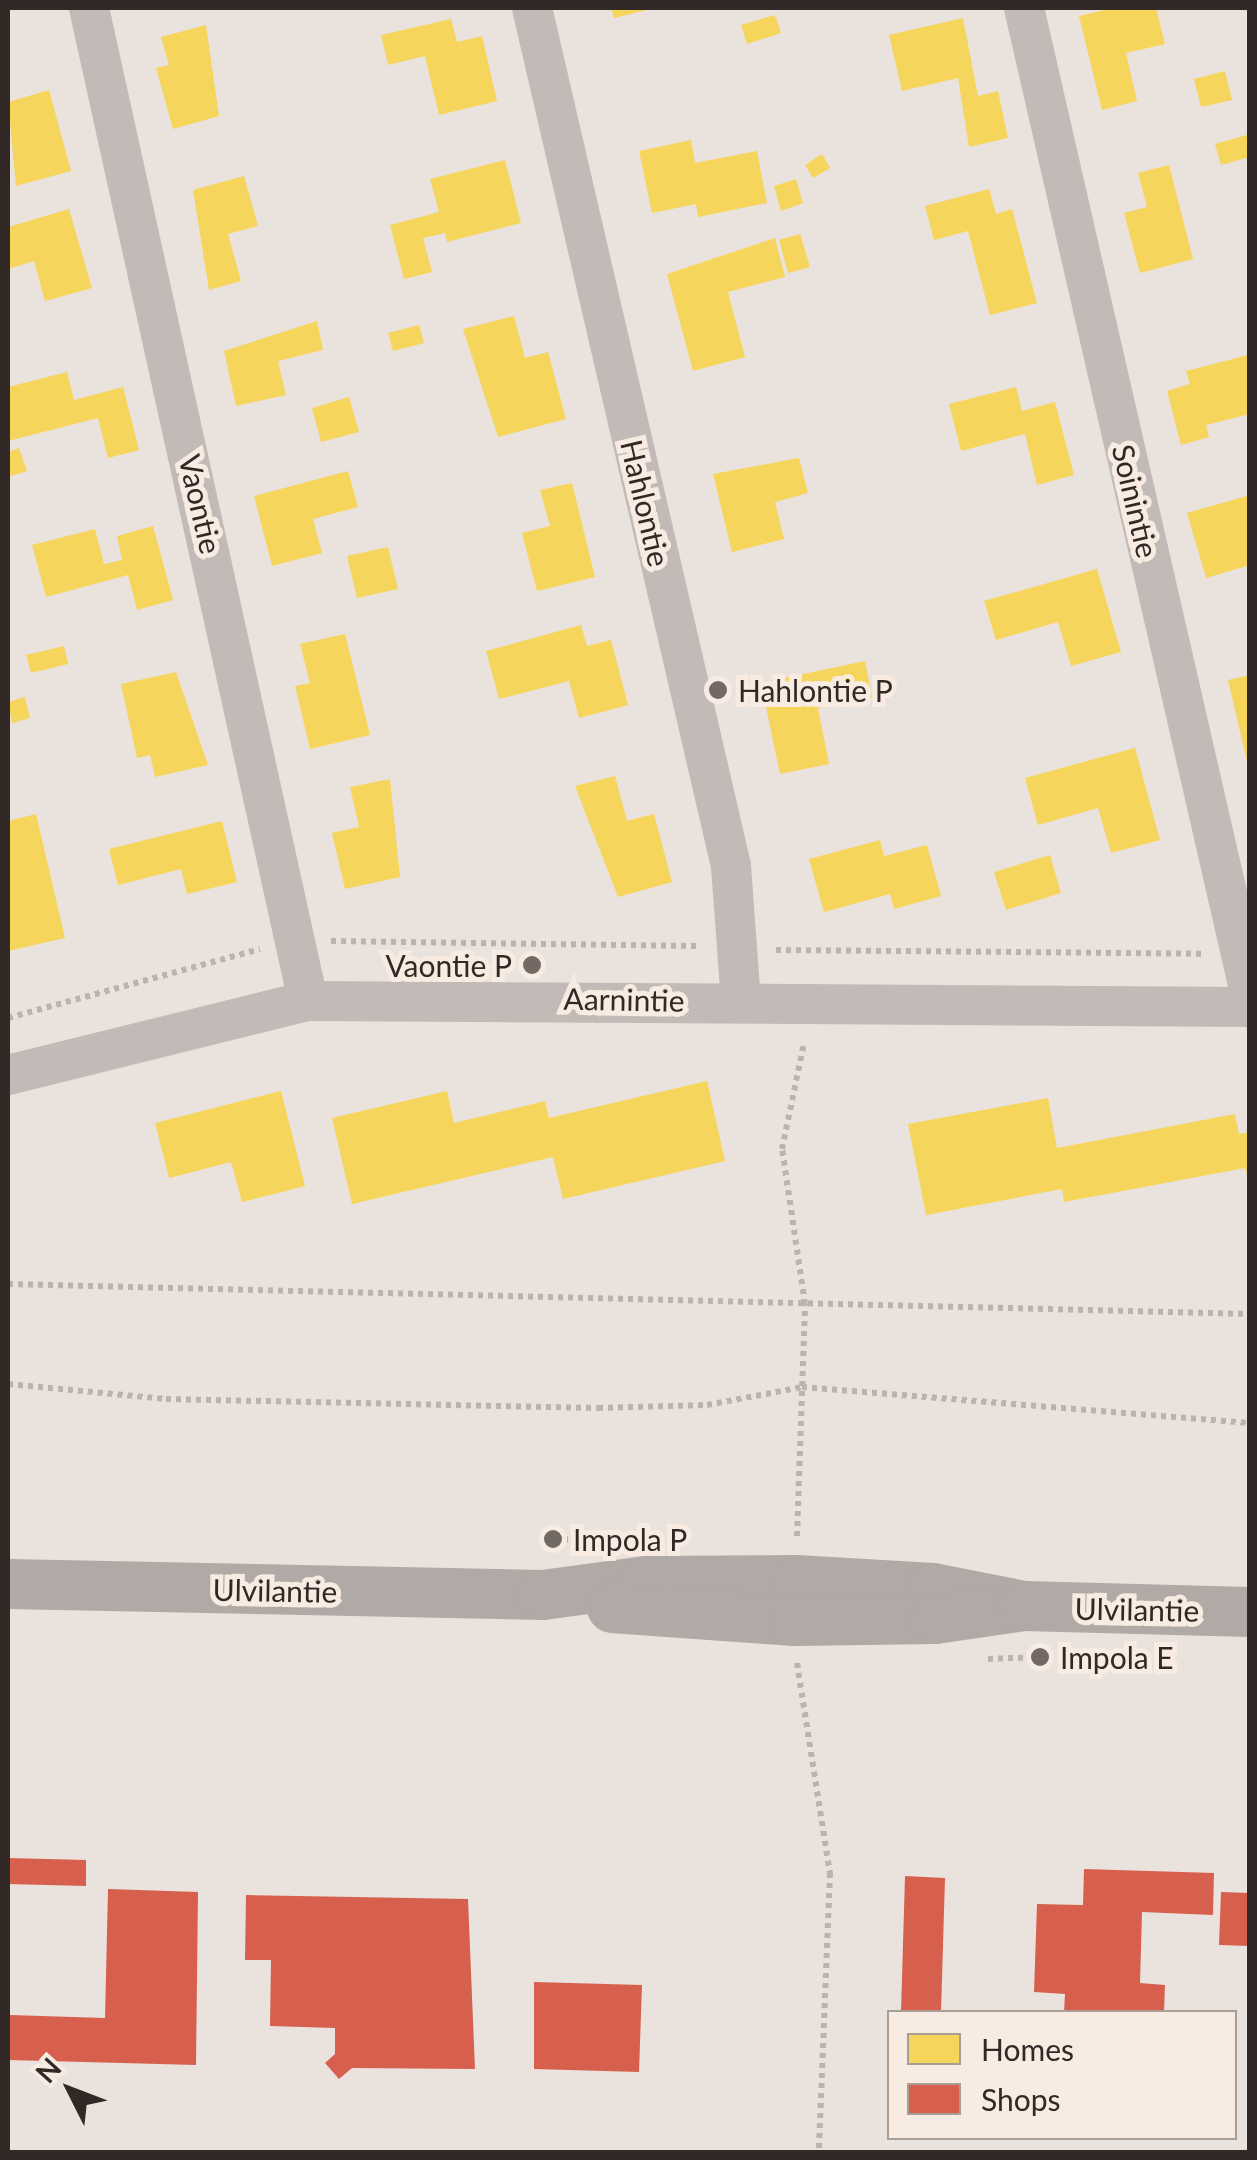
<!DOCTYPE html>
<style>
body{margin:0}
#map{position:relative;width:1257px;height:2160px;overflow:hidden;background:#eae2dc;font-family:Lato,sans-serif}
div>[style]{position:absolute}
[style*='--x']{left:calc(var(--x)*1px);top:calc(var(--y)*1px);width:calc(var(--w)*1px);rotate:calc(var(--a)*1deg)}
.homes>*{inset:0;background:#f6d55c}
.shops>*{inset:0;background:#d6604d}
.path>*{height:6px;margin-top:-3px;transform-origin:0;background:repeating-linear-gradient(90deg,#bbb3ae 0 5px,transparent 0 10px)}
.minor>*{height:40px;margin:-20px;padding:0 20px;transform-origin:20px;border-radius:20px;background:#c2bab6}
.major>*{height:50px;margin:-25px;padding:0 25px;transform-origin:25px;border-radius:25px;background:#b1a9a5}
.dots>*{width:28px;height:28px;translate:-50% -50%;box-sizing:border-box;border:5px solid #f8ece2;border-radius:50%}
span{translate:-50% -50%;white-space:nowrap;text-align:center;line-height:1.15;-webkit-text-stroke:10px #f8ece2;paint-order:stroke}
.street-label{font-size:30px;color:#322825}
.poi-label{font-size:30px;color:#322825}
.left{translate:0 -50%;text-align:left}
.right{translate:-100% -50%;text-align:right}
.frame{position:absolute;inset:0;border:10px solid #322825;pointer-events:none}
.legend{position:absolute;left:887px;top:2010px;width:350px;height:130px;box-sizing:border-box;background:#f8ece2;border:2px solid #a99e96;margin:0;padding:12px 18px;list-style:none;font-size:30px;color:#322825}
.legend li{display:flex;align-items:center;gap:20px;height:50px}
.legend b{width:50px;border:2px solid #a99e96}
.north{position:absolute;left:20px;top:2040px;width:100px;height:100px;-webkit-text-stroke:8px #f8ece2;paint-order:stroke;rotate:312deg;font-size:28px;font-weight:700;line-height:40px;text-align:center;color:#322825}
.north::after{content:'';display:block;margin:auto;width:35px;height:45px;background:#322825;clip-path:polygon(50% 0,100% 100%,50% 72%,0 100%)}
</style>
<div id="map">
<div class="homes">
<div style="clip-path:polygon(611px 8px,650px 8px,651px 9px,614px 18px)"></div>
<div style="clip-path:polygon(1114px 8px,1156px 8px,1165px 44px,1126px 53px,1137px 101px,1102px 110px,1079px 16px)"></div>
<div style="clip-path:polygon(775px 15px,781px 33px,747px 44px,741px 25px)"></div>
<div style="clip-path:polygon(963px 18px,978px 96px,998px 91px,1008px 138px,969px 147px,958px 78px,902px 91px,889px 35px)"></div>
<div style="clip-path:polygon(451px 19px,457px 42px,482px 36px,497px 101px,439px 115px,425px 56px,388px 65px,381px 35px)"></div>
<div style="clip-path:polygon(206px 25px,219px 116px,173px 129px,156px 68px,169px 65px,161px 37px)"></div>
<div style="clip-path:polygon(1225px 71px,1232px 100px,1201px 107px,1194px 79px)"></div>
<div style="clip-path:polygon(49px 90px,71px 171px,16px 186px,8px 102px)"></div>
<div style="clip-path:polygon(1247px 135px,1250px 157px,1221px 165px,1215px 144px)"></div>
<div style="clip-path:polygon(691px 140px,695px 163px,757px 151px,767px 203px,698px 217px,696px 204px,652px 213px,639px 151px)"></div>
<div style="clip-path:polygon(822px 154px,830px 168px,813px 178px,805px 165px)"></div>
<div style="clip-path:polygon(505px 160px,521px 223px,447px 242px,445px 233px,423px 238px,432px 272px,404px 279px,390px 225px,439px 212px,430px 179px)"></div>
<div style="clip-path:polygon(1169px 165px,1193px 259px,1140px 273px,1124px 213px,1147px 207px,1138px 173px)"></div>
<div style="clip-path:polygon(244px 176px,258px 226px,228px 234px,241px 281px,209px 290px,193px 190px)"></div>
<div style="clip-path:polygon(796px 179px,803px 203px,781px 211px,774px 186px)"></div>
<div style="clip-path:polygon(989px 189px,996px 214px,1012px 209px,1037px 303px,990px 315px,968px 231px,934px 240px,925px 206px)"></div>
<div style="clip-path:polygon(69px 209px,92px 288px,45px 301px,34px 261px,8px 269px,8px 227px)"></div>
<div style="clip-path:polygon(800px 234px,810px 267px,788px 273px,779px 240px)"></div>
<div style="clip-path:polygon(775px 238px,785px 277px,728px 292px,745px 357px,693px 371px,667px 274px)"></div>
<div style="clip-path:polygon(514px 316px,525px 358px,548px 352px,566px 419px,498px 437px,463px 329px)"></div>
<div style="clip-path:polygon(317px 321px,323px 350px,278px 361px,286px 395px,236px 406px,224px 351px)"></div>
<div style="clip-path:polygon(419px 325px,424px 343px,393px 351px,388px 333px)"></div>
<div style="clip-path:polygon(1248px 355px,1250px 414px,1206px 425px,1209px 437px,1181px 445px,1167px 391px,1190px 384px,1186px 371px)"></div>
<div style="clip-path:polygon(67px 372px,74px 400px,123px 387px,139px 450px,108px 458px,98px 418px,8px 441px,8px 387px)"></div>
<div style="clip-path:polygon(1016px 387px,1022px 411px,1055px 402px,1074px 475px,1037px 485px,1025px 434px,961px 451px,949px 404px)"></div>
<div style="clip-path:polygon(349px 397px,359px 432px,321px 442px,312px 408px)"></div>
<div style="clip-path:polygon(19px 448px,27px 471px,8px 477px,8px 452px)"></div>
<div style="clip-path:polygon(799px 458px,808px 493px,775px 502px,784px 539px,732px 552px,713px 474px)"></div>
<div style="clip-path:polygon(348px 471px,358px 507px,313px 519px,322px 553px,272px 566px,254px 496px)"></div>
<div style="clip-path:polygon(572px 483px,595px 577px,537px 591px,522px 533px,550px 526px,540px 490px)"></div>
<div style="clip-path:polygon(1250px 495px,1250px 565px,1206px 578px,1187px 513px)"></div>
<div style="clip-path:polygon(153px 526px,173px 600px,137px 610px,128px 575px,46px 597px,32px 545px,95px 529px,104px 564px,122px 560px,117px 536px)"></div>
<div style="clip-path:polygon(388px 547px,398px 589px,357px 598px,347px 556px)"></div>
<div style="clip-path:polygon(1097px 569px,1121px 652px,1071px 666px,1058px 622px,996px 640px,984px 601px)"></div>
<div style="clip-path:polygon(581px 625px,587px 646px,611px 640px,628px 705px,579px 718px,569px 681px,499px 699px,486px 651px)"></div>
<div style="clip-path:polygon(345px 634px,370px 735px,310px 749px,295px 686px,310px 683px,300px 644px)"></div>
<div style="clip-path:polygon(64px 646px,68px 664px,31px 673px,26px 655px)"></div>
<div style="clip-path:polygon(865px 661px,872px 697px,818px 708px,829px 764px,780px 774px,761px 683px)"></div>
<div style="clip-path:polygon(176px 672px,208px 765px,155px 777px,150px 755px,137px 758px,121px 684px)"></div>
<div style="clip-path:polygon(1250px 675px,1250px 766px,1248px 766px,1228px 680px)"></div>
<div style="clip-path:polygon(25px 697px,30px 718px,12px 723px,8px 702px)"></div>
<div style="clip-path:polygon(1135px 748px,1160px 840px,1111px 853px,1098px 808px,1038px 825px,1025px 778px)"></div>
<div style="clip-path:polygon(615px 776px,627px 821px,654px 814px,672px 882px,618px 897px,575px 786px)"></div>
<div style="clip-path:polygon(390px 779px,400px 877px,345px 889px,332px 833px,359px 827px,350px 787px)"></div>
<div style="clip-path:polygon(36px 814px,65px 938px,8px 951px,8px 821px)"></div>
<div style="clip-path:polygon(222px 821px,237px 882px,187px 894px,181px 869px,118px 885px,109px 849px)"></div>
<div style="clip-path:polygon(880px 840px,884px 856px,927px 845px,941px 896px,894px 909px,890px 894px,824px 912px,809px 859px)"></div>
<div style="clip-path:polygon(1050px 855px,1061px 893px,1006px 910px,994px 872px)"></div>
<div style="clip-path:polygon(707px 1081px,725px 1161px,563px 1199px,553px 1157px,352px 1204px,332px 1118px,447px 1091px,454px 1123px,545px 1101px,549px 1118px)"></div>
<div style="clip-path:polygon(281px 1091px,305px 1186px,242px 1202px,231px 1162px,169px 1178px,155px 1123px)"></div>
<div style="clip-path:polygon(1048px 1098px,1057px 1148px,1235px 1114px,1239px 1134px,1250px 1132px,1250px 1182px,1245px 1168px,1064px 1202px,1062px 1189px,926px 1215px,908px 1124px)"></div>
</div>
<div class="shops">
<div style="clip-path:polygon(8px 1858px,86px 1860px,86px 1886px,8px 1884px)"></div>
<div style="clip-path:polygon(1084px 1869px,1214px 1873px,1213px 1915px,1142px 1912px,1140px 1983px,1165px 1985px,1164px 2012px,1064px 2012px,1065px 1994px,1034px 1992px,1037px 1904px,1083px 1905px)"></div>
<div style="clip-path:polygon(905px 1876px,945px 1878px,941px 2012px,901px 2012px)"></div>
<div style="clip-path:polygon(108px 1889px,198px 1892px,196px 2065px,9px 2060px,10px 2015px,105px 2018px)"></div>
<div style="clip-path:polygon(1221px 1892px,1250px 1893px,1250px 1946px,1219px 1945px)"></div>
<div style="clip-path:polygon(246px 1895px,468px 1899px,475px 2069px,352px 2068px,339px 2079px,325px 2063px,335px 2054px,335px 2028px,270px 2026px,271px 1960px,245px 1960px)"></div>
<div style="clip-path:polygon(534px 1982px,642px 1985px,639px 2072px,534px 2069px)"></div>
</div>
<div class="path">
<div style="--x:331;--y:941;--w:367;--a:0.8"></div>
<div style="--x:776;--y:950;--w:427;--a:0.5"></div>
<div style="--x:8;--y:1018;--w:261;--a:-15.3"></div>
<div style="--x:8;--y:1284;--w:1242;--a:1.38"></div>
<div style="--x:8;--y:1384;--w:159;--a:5.4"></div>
<div style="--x:166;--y:1399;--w:432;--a:1.2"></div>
<div style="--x:598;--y:1408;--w:109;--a:-1.6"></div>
<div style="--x:707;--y:1405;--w:97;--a:-10.7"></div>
<div style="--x:802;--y:1387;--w:449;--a:4.6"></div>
<div style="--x:797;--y:1536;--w:232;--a:-88"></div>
<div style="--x:805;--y:1304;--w:157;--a:-98.4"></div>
<div style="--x:782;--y:1149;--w:108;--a:-78.3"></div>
<div style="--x:553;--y:1539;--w:48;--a:1.2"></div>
<div style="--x:988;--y:1659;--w:52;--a:-2.2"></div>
<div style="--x:797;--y:1663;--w:213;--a:81.1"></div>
<div style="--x:830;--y:1873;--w:279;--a:92.3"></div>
</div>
<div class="minor">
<div style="--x:89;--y:8;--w:1017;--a:77.56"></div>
<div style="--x:532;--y:8;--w:881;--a:76.94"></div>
<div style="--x:731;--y:866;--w:135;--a:85.8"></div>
<div style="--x:1024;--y:8;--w:1011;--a:77.08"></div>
<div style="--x:8;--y:1075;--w:309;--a:-13.9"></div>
<div style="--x:308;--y:1001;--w:942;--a:0.36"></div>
</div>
<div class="major">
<div style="--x:8;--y:1584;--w:535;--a:1.18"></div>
<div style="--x:543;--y:1595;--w:104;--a:-7.7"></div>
<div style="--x:646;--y:1581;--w:150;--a:-0.4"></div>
<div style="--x:796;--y:1580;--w:137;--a:3.3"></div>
<div style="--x:933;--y:1588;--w:93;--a:11.2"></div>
<div style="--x:612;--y:1608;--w:183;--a:4.1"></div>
<div style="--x:795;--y:1621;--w:140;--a:-0.8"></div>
<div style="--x:935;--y:1619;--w:90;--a:-8.3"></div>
<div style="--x:1024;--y:1606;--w:226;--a:1.5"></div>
</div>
<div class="dots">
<div style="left:718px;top:690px;background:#726965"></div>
<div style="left:532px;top:965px;background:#726965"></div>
<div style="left:553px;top:1539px;background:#726965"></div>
<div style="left:1040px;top:1657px;background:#726965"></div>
</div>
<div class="street-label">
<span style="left:1136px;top:501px;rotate:77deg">Soinintie</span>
<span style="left:646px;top:503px;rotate:77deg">Hahlontie</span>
<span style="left:201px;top:504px;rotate:77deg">Vaontie</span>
<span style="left:624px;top:999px;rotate:1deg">Aarnintie</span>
<span style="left:275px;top:1590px;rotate:1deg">Ulvilantie</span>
<span style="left:1137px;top:1609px;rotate:1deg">Ulvilantie</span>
</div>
<div class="poi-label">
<span class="left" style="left:738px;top:690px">Hahlontie P</span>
<span class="right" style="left:512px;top:965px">Vaontie P</span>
<span class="left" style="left:573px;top:1539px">Impola P</span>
<span class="left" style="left:1060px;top:1657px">Impola E</span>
</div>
<div class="frame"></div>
<ul class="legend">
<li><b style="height:28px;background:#f6d55c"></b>Homes</li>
<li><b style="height:28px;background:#d6604d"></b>Shops</li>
</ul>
<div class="north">N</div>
</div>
